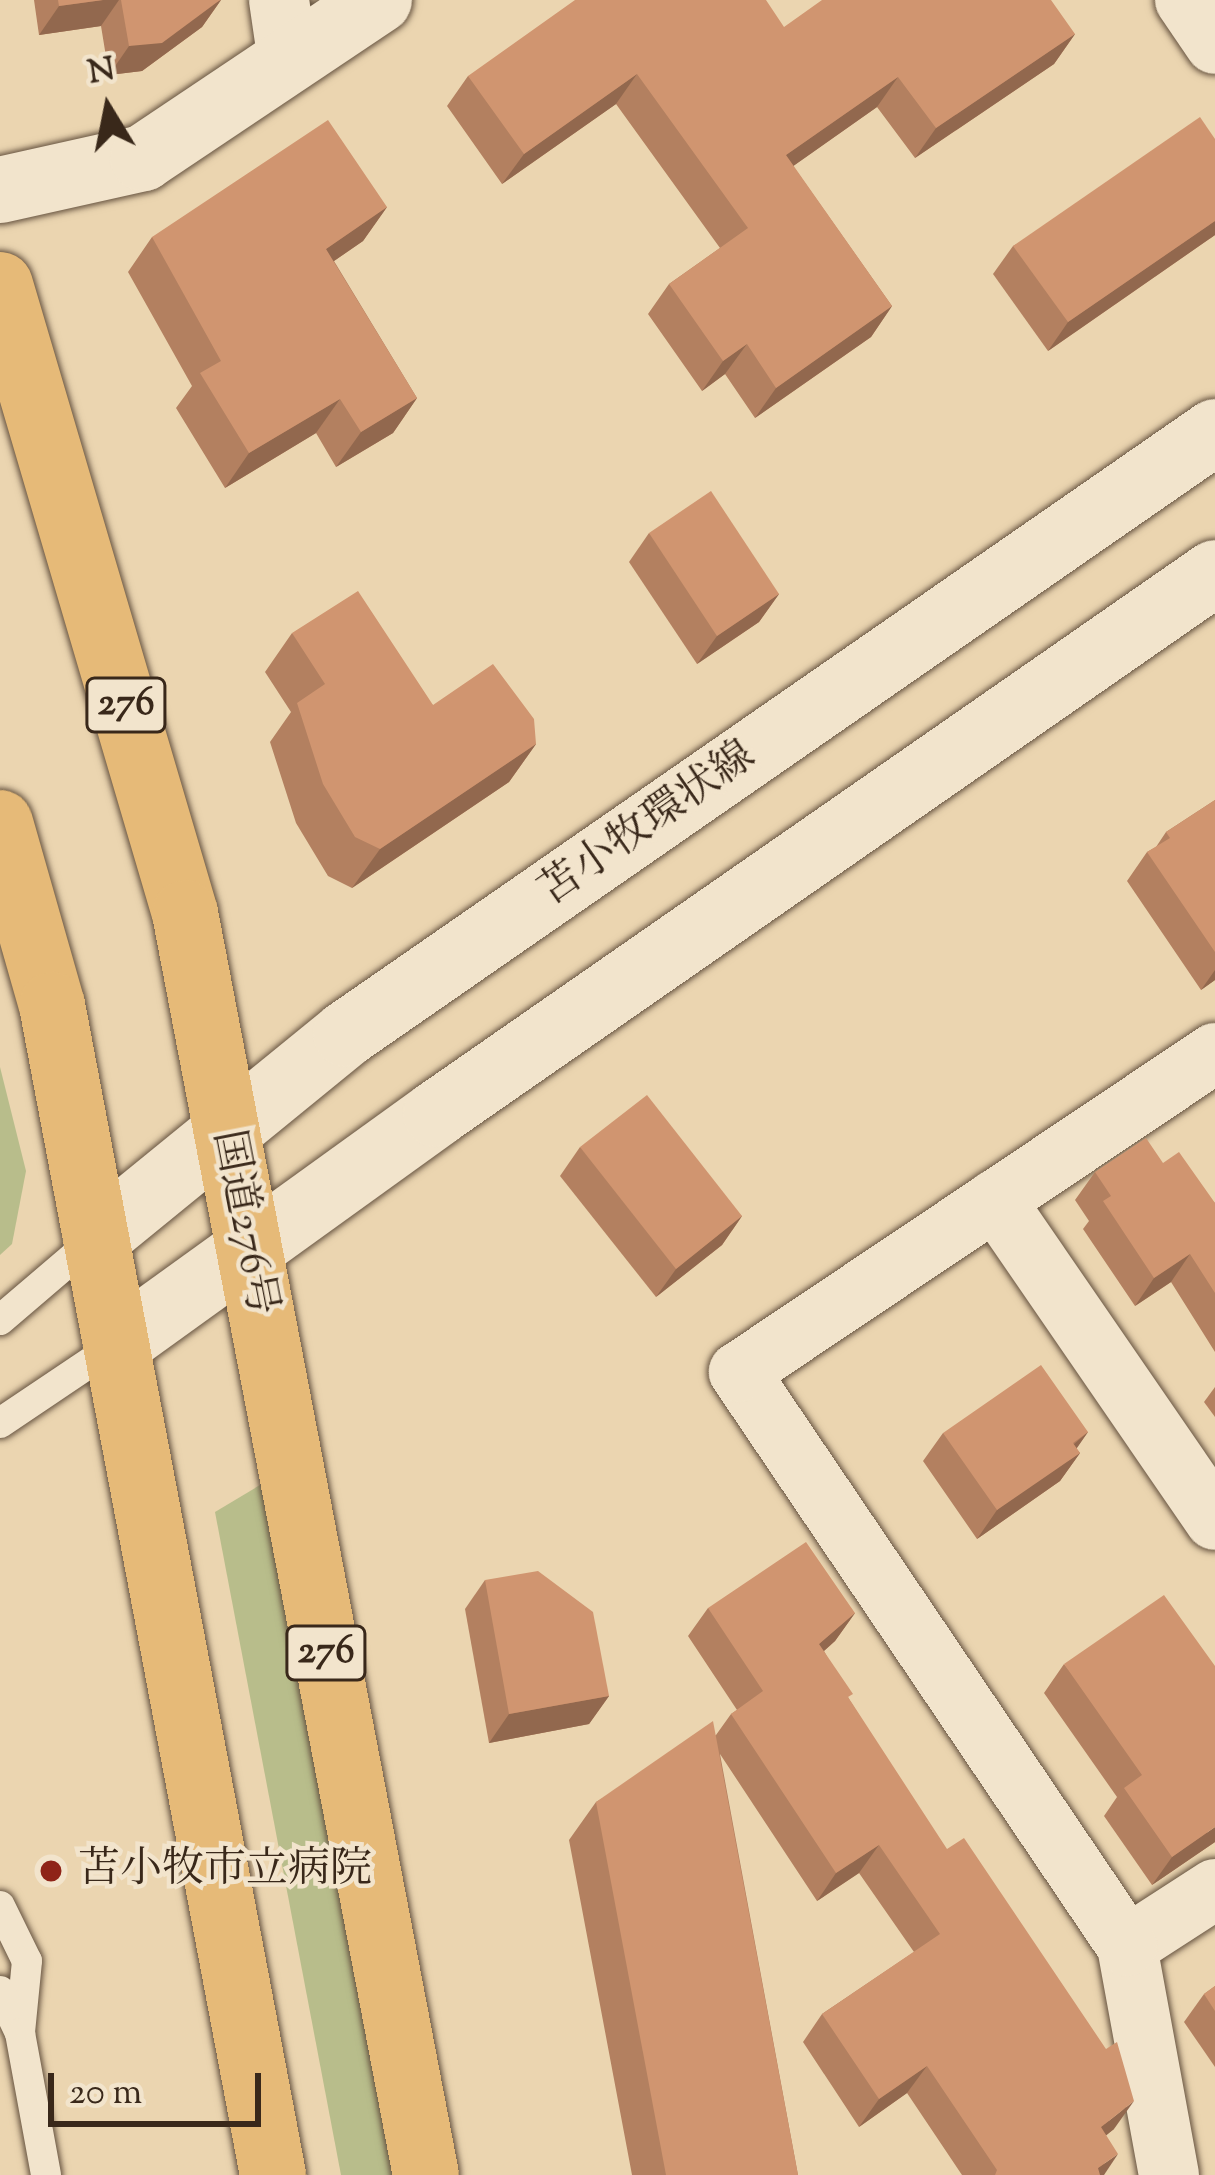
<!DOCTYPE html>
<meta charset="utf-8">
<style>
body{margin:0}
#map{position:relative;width:1215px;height:2175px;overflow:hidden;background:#ebd5b0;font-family:"Sorts Mill Goudy","Noto Serif JP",serif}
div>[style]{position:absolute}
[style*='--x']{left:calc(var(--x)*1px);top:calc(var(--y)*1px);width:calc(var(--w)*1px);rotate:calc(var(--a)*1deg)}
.green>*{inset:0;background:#b8bd8b}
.roads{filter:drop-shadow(0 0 3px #665340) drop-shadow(0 0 3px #665340)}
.service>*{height:30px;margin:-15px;padding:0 15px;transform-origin:15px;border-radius:15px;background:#f2e4cc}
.minor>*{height:60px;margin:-30px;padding:0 30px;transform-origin:30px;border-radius:30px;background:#f2e4cc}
.tertiary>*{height:66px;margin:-33px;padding:0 33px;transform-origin:33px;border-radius:33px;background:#f2e4cc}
.secondary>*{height:66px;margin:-33px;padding:0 33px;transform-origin:33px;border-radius:33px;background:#f2e4cc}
.trunk>*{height:66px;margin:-33px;padding:0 33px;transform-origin:33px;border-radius:33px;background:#e6ba78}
.wall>*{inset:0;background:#b38060}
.shaded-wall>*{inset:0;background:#92684e}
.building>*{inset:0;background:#d09570}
.dots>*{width:33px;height:33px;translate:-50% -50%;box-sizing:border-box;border:6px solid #f2e4cc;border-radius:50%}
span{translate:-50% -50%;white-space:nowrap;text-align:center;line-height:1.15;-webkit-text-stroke:9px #f2e4cc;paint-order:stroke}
.shield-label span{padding:3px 9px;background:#f2e4cc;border:3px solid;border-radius:9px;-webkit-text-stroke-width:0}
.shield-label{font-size:39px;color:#39281a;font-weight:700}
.street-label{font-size:42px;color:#39281a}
.poi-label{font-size:42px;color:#39281a}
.left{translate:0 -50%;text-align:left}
.north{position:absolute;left:48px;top:48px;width:120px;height:120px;-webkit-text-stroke:9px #f2e4cc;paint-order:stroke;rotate:350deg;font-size:33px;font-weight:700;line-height:48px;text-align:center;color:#39281a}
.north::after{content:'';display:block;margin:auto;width:42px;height:54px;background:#39281a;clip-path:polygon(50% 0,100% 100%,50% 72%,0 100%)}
.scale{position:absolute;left:48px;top:2073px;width:213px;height:54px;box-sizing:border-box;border:6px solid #39281a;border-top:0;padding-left:15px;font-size:36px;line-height:42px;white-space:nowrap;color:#39281a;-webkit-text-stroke:9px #f2e4cc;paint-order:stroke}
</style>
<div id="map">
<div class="green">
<div style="clip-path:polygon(0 1067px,26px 1171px,12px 1244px,0 1255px)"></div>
<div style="clip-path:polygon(265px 1482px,397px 2175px,341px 2175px,215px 1512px)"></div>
</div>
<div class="roads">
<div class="service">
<div style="--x:0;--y:1320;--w:126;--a:-40.5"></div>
<div style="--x:0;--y:1423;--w:140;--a:-33.9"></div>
<div style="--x:0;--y:1906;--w:61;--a:63.9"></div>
<div style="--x:27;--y:1961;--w:72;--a:95.6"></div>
<div style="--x:0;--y:1991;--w:47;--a:64.5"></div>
<div style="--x:20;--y:2033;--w:144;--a:79.6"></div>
</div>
<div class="minor">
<div style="--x:279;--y:0;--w:63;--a:81.7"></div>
<div style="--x:1185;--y:0;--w:53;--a:55.7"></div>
<div style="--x:995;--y:1200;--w:388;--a:55.5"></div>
<div style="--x:1127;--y:1946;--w:105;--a:-32.9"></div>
<div style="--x:1169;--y:2175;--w:233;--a:-100.4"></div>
<div style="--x:1127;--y:1946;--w:693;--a:-124.06"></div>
<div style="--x:739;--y:1372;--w:573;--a:-33.83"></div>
</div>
<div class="tertiary">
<div style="--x:0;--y:190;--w:147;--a:-12.6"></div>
<div style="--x:143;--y:158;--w:284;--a:-33.8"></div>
</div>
<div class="secondary">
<div style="--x:96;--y:1238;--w:323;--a:-39.2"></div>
<div style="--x:346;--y:1034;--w:1057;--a:-34.71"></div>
<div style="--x:116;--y:1345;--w:395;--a:-35.8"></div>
<div style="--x:436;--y:1114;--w:948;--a:-34.78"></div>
</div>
<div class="trunk">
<div style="--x:0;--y:285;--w:655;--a:73.59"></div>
<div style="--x:185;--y:913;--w:1285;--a:79.19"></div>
<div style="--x:0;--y:823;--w:189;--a:74.1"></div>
<div style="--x:52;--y:1005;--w:1191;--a:79.3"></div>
</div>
</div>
<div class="wall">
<div style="clip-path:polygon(34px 0,221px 0,202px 27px,142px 71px,109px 75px,101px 26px,39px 35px)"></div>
<div style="clip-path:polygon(784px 27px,1075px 34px,1054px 64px,915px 158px,877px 107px,793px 166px,892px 306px,871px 337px,755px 418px,725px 374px,702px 391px,648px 314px,669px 284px,720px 248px,616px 104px,502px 184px,447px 106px,468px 76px)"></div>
<div style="clip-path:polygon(1215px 139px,1215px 235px,1048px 351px,993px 274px,1013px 246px)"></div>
<div style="clip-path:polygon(387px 207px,363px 241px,334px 261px,417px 398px,393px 433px,336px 467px,316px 433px,225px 488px,176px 408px,192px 386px,128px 272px,152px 237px)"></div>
<div style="clip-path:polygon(649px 533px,779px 594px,759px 622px,697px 664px,629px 562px)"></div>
<div style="clip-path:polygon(292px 633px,433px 705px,536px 744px,509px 782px,352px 888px,328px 876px,296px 823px,270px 742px,291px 712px,265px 672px)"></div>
<div style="clip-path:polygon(1215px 800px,1215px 980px,1201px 990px,1127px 881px,1147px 852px,1156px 847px,1166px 832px)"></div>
<div style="clip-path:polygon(580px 1147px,742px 1216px,722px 1245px,656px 1297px,560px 1176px)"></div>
<div style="clip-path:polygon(1163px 1163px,1215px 1203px,1215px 1352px,1171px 1282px,1135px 1306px,1083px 1229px,1089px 1221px,1075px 1200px,1095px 1172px)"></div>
<div style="clip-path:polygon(1215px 1387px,1215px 1417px,1204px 1402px)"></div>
<div style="clip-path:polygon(1088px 1432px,1076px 1448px,1080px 1453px,1060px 1481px,977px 1539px,923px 1461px,943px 1433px)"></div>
<div style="clip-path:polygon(485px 1580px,609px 1696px,589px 1724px,489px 1743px,465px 1609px)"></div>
<div style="clip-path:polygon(708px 1608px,855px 1613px,835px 1641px,824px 1651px,849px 1699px,1114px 2129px,1106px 2135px,1104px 2175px,962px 2175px,907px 2093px,859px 2127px,803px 2042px,822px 2014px,914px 1952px,859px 1873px,817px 1901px,720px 1754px,798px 2175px,632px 2175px,569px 1840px,596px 1802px,716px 1735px,731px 1714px,737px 1710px,688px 1636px)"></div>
<div style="clip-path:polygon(1064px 1664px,1215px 1842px,1152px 1885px,1104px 1816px,1117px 1797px,1044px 1693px)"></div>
<div style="clip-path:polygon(1215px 1986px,1215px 2067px,1184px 2022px,1204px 1994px)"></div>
</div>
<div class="shaded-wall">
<div style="clip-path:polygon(103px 0,119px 0,101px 26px,39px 35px,59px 6px)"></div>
<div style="clip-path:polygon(221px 0,202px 27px,142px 71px,109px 75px,129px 46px)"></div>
<div style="clip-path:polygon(1075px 34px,1054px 64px,915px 158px,936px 128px)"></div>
<div style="clip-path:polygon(637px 74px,616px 104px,502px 184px,524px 154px)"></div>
<div style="clip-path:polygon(898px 77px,877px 107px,765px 186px,786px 155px)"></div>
<div style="clip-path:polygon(387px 207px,363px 241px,302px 283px,326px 249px)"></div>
<div style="clip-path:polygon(1215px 221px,1215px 235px,1048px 351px,1068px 322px)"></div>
<div style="clip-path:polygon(892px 306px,871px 337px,755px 418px,776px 388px)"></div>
<div style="clip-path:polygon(747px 344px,725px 374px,702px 391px,723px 361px)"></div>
<div style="clip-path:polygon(417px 398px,393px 433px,336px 467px,361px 432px)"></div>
<div style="clip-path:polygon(340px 399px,316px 433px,225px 488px,249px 453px)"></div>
<div style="clip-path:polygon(779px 594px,759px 622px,697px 664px,717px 636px)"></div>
<div style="clip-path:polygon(536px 744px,509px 782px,352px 888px,380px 849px)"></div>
<div style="clip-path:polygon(1215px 970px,1215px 980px,1201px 990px)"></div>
<div style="clip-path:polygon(742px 1216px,722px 1245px,656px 1297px,676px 1269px)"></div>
<div style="clip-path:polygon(1190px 1254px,1171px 1282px,1135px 1306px,1154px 1278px)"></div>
<div style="clip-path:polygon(1088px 1432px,1068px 1461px,1080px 1453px,1060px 1481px,977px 1539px,997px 1510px)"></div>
<div style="clip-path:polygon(855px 1613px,835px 1641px,800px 1672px,819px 1644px)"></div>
<div style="clip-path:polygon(609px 1696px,589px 1724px,489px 1743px,509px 1714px)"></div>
<div style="clip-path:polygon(1215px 1827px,1215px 1842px,1152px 1885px,1172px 1857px)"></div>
<div style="clip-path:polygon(879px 1845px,859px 1873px,817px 1901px,836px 1873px)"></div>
<div style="clip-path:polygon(927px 2066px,907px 2093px,859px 2127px,879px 2099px)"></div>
<div style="clip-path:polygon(1134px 2101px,1114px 2129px,1082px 2155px,1101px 2127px)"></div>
<div style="clip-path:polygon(1118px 2154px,1104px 2175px,1093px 2175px,1098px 2168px)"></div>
</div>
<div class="building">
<div style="clip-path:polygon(58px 0,103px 0,59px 6px)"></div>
<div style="clip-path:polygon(121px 0,220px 0,162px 43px,129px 46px)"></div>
<div style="clip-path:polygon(575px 0,766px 0,784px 27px,822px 0,1051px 0,1075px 34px,936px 128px,898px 77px,786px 155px,892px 306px,776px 388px,747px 344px,723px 361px,669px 284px,748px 228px,637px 74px,524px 154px,468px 76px)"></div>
<div style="clip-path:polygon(1200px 117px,1215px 139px,1215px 221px,1068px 322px,1013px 246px)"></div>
<div style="clip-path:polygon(328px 120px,387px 207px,326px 249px,417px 398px,361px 432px,340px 399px,249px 453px,200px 373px,221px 361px,152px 237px)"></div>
<div style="clip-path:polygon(711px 491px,779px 594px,717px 636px,649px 533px)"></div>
<div style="clip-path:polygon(358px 591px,433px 705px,493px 664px,534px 719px,536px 744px,380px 849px,355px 837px,323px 784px,297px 703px,325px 684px,292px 633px)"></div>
<div style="clip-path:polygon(1215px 800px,1215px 952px,1147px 852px,1170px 838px,1166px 832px)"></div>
<div style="clip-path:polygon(647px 1095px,742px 1216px,676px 1269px,580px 1147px)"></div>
<div style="clip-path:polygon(1146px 1138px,1163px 1163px,1179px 1152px,1215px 1203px,1215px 1293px,1190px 1254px,1154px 1278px,1103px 1201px,1111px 1196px,1095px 1172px)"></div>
<div style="clip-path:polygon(1041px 1365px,1088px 1432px,1073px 1443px,1080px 1453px,997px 1510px,943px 1433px)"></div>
<div style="clip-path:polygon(806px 1542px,855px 1613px,819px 1644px,853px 1694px,848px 1697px,947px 1849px,964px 1838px,1106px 2049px,1117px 2042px,1134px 2101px,1101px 2127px,1118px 2154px,1098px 2168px,1100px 2175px,995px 2175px,997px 2170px,927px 2066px,879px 2099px,822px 2014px,940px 1934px,879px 1845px,836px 1873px,731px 1714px,763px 1691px,708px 1608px)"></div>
<div style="clip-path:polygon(538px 1571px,593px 1612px,609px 1696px,509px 1714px,485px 1580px)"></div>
<div style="clip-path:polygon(1164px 1595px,1215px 1666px,1215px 1827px,1172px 1857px,1124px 1788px,1142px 1775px,1064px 1664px)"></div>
<div style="clip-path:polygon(713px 1721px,798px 2175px,666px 2175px,596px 1802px)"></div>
<div style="clip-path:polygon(1215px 1986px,1215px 2011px,1204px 1994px)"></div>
</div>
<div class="dots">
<div style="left:51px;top:1871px;background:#8f2418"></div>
</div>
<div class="shield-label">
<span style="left:126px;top:705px">276</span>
<span style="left:326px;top:1653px">276</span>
</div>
<div class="street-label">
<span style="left:648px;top:825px;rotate:-35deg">苫小牧環状線</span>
<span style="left:243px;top:1223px;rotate:79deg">国道276号</span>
</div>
<div class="poi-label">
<span class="left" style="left:78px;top:1871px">苫小牧市立病院</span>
</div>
<div class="north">N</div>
<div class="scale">20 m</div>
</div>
